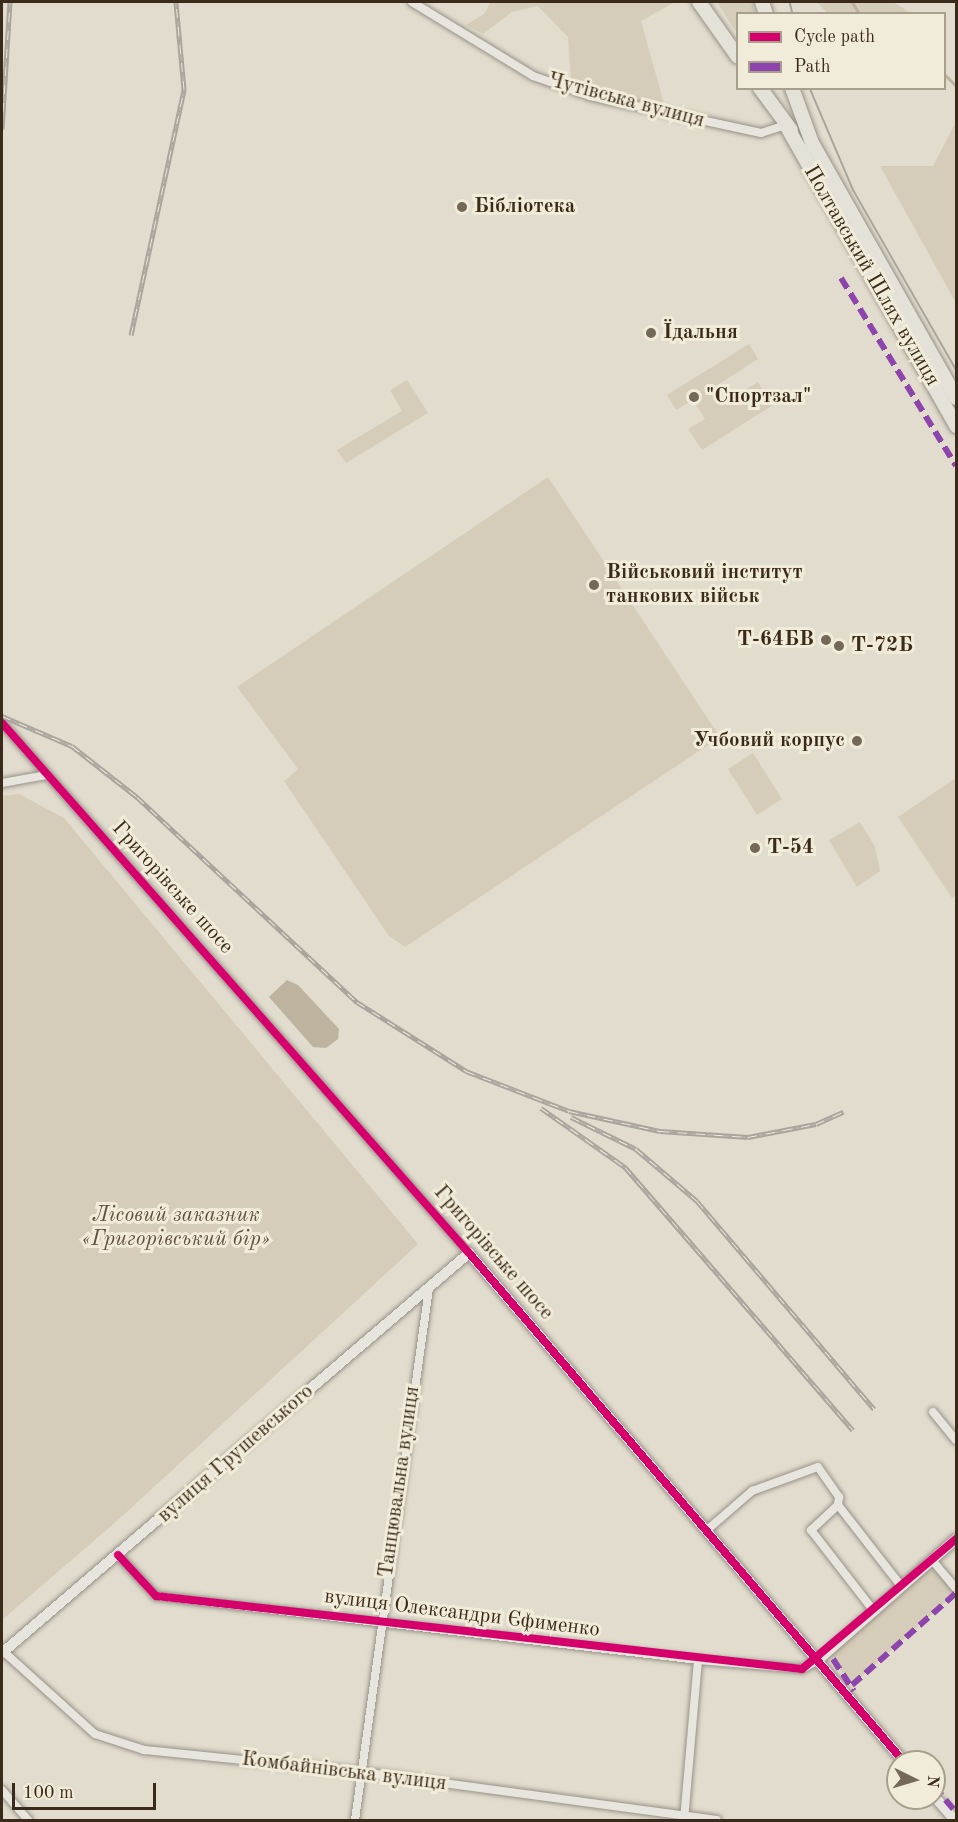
<!DOCTYPE html>
<meta charset="utf-8">
<style>
body{margin:0}
#map{position:relative;width:958px;height:1822px;overflow:hidden;background:#e1dccd;font-family:"Old Standard TT",serif}
div>[style]{position:absolute}
[style*='--x']{left:calc(var(--x)*1px);top:calc(var(--y)*1px);width:calc(var(--w)*1px);rotate:calc(var(--a)*1deg)}
.green>*{inset:0;background:#d5cdb9}
.water>*{inset:0;background:#bdb39f}
.stream>*{height:3px;margin:-1.5px;padding:0 1.5px;transform-origin:1.5px;border-radius:1.5px;background:#bdb39f}
.roads{filter:drop-shadow(0 0 2px #979288) drop-shadow(0 0 2px #979288)}
.minor>*{height:8px;margin:-4px;padding:0 4px;transform-origin:4px;border-radius:4px;background:#e8e5de}
.tertiary>*{height:10px;margin:-5px;padding:0 5px;transform-origin:5px;border-radius:5px;background:#e8e5de}
.primary>*{height:14px;margin:-7px;padding:0 7px;transform-origin:7px;border-radius:7px;background:#e4e1d8}
.tram>*{height:1.5px;margin:-0.75px;padding:0 0.75px;transform-origin:0.75px;border-radius:0.75px;background:#a9a59d}
.rail>*{height:5px;margin-top:-2.5px;transform-origin:0;background:repeating-linear-gradient(90deg,#f1ebd9 0 9px,#a9a59d 0 18px);box-sizing:border-box;border-block:2px solid #a9a59d}
.quiet>*{height:6px;margin-top:-3px;transform-origin:0;background:repeating-linear-gradient(90deg,#8e44ad 0 12px,transparent 0 18px)}
.cycleway>*{height:8px;margin:-4px;padding:0 4px;transform-origin:4px;border-radius:4px;background:#d6006c}
.dots>*{width:16px;height:16px;translate:-50% -50%;box-sizing:border-box;border:3px solid #f1ebd9;border-radius:50%}
span{translate:-50% -50%;white-space:nowrap;text-align:center;line-height:1.15;-webkit-text-stroke:6px #f1ebd9;paint-order:stroke}
.street-label{font-size:21px;color:#3a2a19}
.poi-label{font-size:21px;color:#3a2a19;font-weight:700}
.left{translate:0 -50%;text-align:left}
.right{translate:-100% -50%;text-align:right}
.park-label{font-size:21px;color:#5e503d;font-style:italic}
.frame{position:absolute;inset:0;border:3px solid #3a2a19;pointer-events:none}
.legend{position:absolute;left:736px;top:12px;width:210px;height:78px;box-sizing:border-box;background:#f1ebd9;border:2px solid #a89e8c;margin:0;padding:8px 10px;list-style:none;font-size:18px;color:#3a2a19}
.legend li{display:flex;align-items:center;gap:12px;height:30px}
.legend b{width:30px;border:2px solid #a89e8c}
.north{position:absolute;left:886px;top:1750px;width:60px;height:60px;box-sizing:border-box;background:#f1ebd9;border:2px solid #a89e8c;border-radius:50%;rotate:95deg;font-size:16px;font-weight:700;line-height:24px;text-align:center;color:#3a2a19}
.north::after{content:'';display:block;margin:auto;width:21px;height:27px;background:#746858;clip-path:polygon(50% 0,100% 100%,50% 72%,0 100%)}
.scale{position:absolute;left:12px;top:1783px;width:144px;height:27px;box-sizing:border-box;border:3px solid #3a2a19;border-top:0;padding-left:8px;font-size:18px;line-height:21px;white-space:nowrap;color:#3a2a19;-webkit-text-stroke:4px #f1ebd9;paint-order:stroke}
</style>
<div id="map">
<div class="green">
<div style="clip-path:polygon(491px 2px,675px 2px,641px 21px,666px 111px,571px 78px,568px 37px,538px 6px,512px 12px,483px 34px,466px 25px,484px 14px)"></div>
<div style="clip-path:polygon(717px 2px,753px 2px,755px 13px,738px 14px,737px 33px)"></div>
<div style="clip-path:polygon(817px 2px,893px 2px,911px 13px,827px 13px)"></div>
<div style="clip-path:polygon(956px 122px,956px 303px,880px 166px,933px 166px)"></div>
<div style="clip-path:polygon(749px 344px,758px 359px,713px 388px,723px 404px,758px 382px,773px 405px,702px 450px,688px 429px,705px 419px,693px 400px,676px 410px,667px 395px)"></div>
<div style="clip-path:polygon(407px 380px,428px 413px,346px 463px,337px 450px,402px 411px,390px 390px)"></div>
<div style="clip-path:polygon(548px 477px,720px 737px,405px 947px,389px 936px,284px 781px,298px 769px,237px 687px)"></div>
<div style="clip-path:polygon(753px 753px,782px 799px,757px 815px,728px 769px)"></div>
<div style="clip-path:polygon(956px 778px,956px 895px,952px 898px,898px 817px)"></div>
<div style="clip-path:polygon(19px 794px,64px 818px,418px 1244px,118px 1520px,2px 1620px,2px 796px)"></div>
<div style="clip-path:polygon(860px 822px,875px 847px,880px 871px,857px 887px,829px 840px)"></div>
<div style="clip-path:polygon(932px 1560px,956px 1593px,852px 1685px,827px 1652px)"></div>
</div>
<div class="water">
<div style="clip-path:polygon(287px 980px,298px 985px,339px 1029px,338px 1039px,326px 1048px,313px 1047px,269px 997px)"></div>
</div>
<div class="stream">
<div style="--x:852;--y:2;--w:14;--a:60"></div>
<div style="--x:944;--y:74;--w:17;--a:45"></div>
</div>
<div class="roads">
<div class="minor">
<div style="--x:412;--y:2;--w:142;--a:31.4"></div>
<div style="--x:533;--y:76;--w:60;--a:19.3"></div>
<div style="--x:590;--y:96;--w:175;--a:12.2"></div>
<div style="--x:761;--y:133;--w:26;--a:-18"></div>
<div style="--x:2;--y:723;--w:706;--a:48.62"></div>
<div style="--x:2;--y:783;--w:46;--a:-10.1"></div>
<div style="--x:933;--y:1412;--w:36;--a:51"></div>
<div style="--x:838;--y:1505;--w:37;--a:137"></div>
<div style="--x:811;--y:1530;--w:101;--a:52.2"></div>
<div style="--x:707;--y:1530;--w:60;--a:-40.9"></div>
<div style="--x:752;--y:1491;--w:70;--a:-20"></div>
<div style="--x:818;--y:1467;--w:37;--a:55"></div>
<div style="--x:839;--y:1497;--w:8;--a:97"></div>
<div style="--x:838;--y:1505;--w:103;--a:52.1"></div>
<div style="--x:118;--y:1555;--w:56;--a:47.2"></div>
<div style="--x:156;--y:1596;--w:546;--a:6.73"></div>
<div style="--x:698;--y:1660;--w:104;--a:4.9"></div>
<div style="--x:802;--y:1669;--w:17;--a:-28"></div>
<div style="--x:932;--y:1560;--w:38;--a:50"></div>
<div style="--x:3;--y:1651;--w:124;--a:42.1"></div>
<div style="--x:95;--y:1734;--w:52;--a:18.1"></div>
<div style="--x:144;--y:1750;--w:219;--a:5.8"></div>
<div style="--x:362;--y:1772;--w:358;--a:7.7"></div>
<div style="--x:2;--y:1790;--w:40;--a:49"></div>
<div style="--x:355;--y:1820;--w:537;--a:-82.08"></div>
<div style="--x:684;--y:1820;--w:161;--a:-85"></div>
</div>
<div class="tertiary">
<div style="--x:2;--y:1653;--w:615;--a:-40.58"></div>
<div style="--x:469;--y:1253;--w:670;--a:49.48"></div>
<div style="--x:817;--y:1661;--w:185;--a:-41.3"></div>
<div style="--x:934;--y:1796;--w:32;--a:49"></div>
</div>
<div class="primary">
<div style="--x:699;--y:2;--w:67;--a:54.7"></div>
<div style="--x:762;--y:2;--w:13;--a:72"></div>
<div style="--x:760;--y:88;--w:52;--a:53.6"></div>
<div style="--x:792;--y:88;--w:59;--a:70"></div>
<div style="--x:812;--y:143;--w:293;--a:60.5"></div>
<div style="--x:786;--y:125;--w:346;--a:60.5"></div>
</div>
</div>
<div class="tram">
<div style="--x:790;--y:2;--w:12;--a:76"></div>
<div style="--x:810;--y:88;--w:112;--a:66.9"></div>
<div style="--x:854;--y:191;--w:205;--a:60.2"></div>
</div>
<div class="rail">
<div style="--x:2;--y:129;--w:127;--a:-86.4"></div>
<div style="--x:131;--y:335;--w:252;--a:-77.8"></div>
<div style="--x:184;--y:89;--w:87;--a:-95.3"></div>
<div style="--x:2;--y:716;--w:76;--a:23.2"></div>
<div style="--x:72;--y:746;--w:83;--a:38.1"></div>
<div style="--x:137;--y:797;--w:301;--a:43"></div>
<div style="--x:357;--y:1002;--w:129;--a:32.3"></div>
<div style="--x:466;--y:1071;--w:110;--a:21.2"></div>
<div style="--x:569;--y:1111;--w:93;--a:12.4"></div>
<div style="--x:660;--y:1131;--w:88;--a:3.9"></div>
<div style="--x:748;--y:1137;--w:69;--a:-10.8"></div>
<div style="--x:816;--y:1124;--w:30;--a:-24"></div>
<div style="--x:541;--y:1108;--w:103;--a:35.1"></div>
<div style="--x:625;--y:1167;--w:348;--a:49.1"></div>
<div style="--x:571;--y:1117;--w:72;--a:26.2"></div>
<div style="--x:636;--y:1149;--w:80;--a:40.4"></div>
<div style="--x:697;--y:1201;--w:273;--a:49.6"></div>
</div>
<div class="quiet">
<div style="--x:841;--y:278;--w:220;--a:58.5"></div>
<div style="--x:833;--y:1659;--w:38;--a:57"></div>
<div style="--x:852;--y:1685;--w:139;--a:-41.5"></div>
<div style="--x:934;--y:1786;--w:34;--a:50"></div>
</div>
<div class="cycleway">
<div style="--x:2;--y:723;--w:706;--a:48.62"></div>
<div style="--x:469;--y:1253;--w:670;--a:49.48"></div>
<div style="--x:118;--y:1555;--w:56;--a:47.2"></div>
<div style="--x:156;--y:1596;--w:650;--a:6.45"></div>
<div style="--x:802;--y:1669;--w:202;--a:-40.2"></div>
</div>
<div class="dots">
<div style="left:462px;top:207px;background:#746858"></div>
<div style="left:651px;top:333px;background:#746858"></div>
<div style="left:694px;top:397px;background:#746858"></div>
<div style="left:594px;top:585px;background:#746858"></div>
<div style="left:826px;top:640px;background:#746858"></div>
<div style="left:839px;top:646px;background:#746858"></div>
<div style="left:857px;top:741px;background:#746858"></div>
<div style="left:755px;top:848px;background:#746858"></div>
</div>
<div class="street-label">
<span style="left:626px;top:101px;rotate:15deg">Чутівська вулиця</span>
<span style="left:871px;top:276px;rotate:60deg">Полтавський Шлях вулиця</span>
<span style="left:172px;top:888px;rotate:48deg">Григорівське шосе</span>
<span style="left:493px;top:1253px;rotate:49deg">Григорівське шосе</span>
<span style="left:236px;top:1454px;rotate:-41deg">вулиця Грушевського</span>
<span style="left:400px;top:1482px;rotate:-82deg">Танцювальна вулиця</span>
<span style="left:462px;top:1614px;rotate:7deg">вулиця Олександри Єфименко</span>
<span style="left:344px;top:1772px;rotate:7deg">Комбайнівська вулиця</span>
</div>
<div class="poi-label">
<span class="left" style="left:474px;top:207px">Бібліотека</span>
<span class="left" style="left:663px;top:333px">Їдальня</span>
<span class="left" style="left:706px;top:397px">"Спортзал"</span>
<span class="left" style="left:606px;top:585px">Військовий інститут<br>танкових військ</span>
<span class="right" style="left:814px;top:640px">Т-64БВ</span>
<span class="left" style="left:851px;top:646px">Т-72Б</span>
<span class="right" style="left:845px;top:741px">Учбовий корпус</span>
<span class="left" style="left:767px;top:848px">Т-54</span>
</div>
<div class="park-label">
<span style="left:176px;top:1228px">Лісовий заказник<br>«Григорівський бір»</span>
</div>
<div class="frame"></div>
<ul class="legend">
<li><b style="height:8px;background:#d6006c"></b>Cycle path</li>
<li><b style="height:8px;background:#8e44ad"></b>Path</li>
</ul>
<div class="north">N</div>
<div class="scale">100 m</div>
</div>
